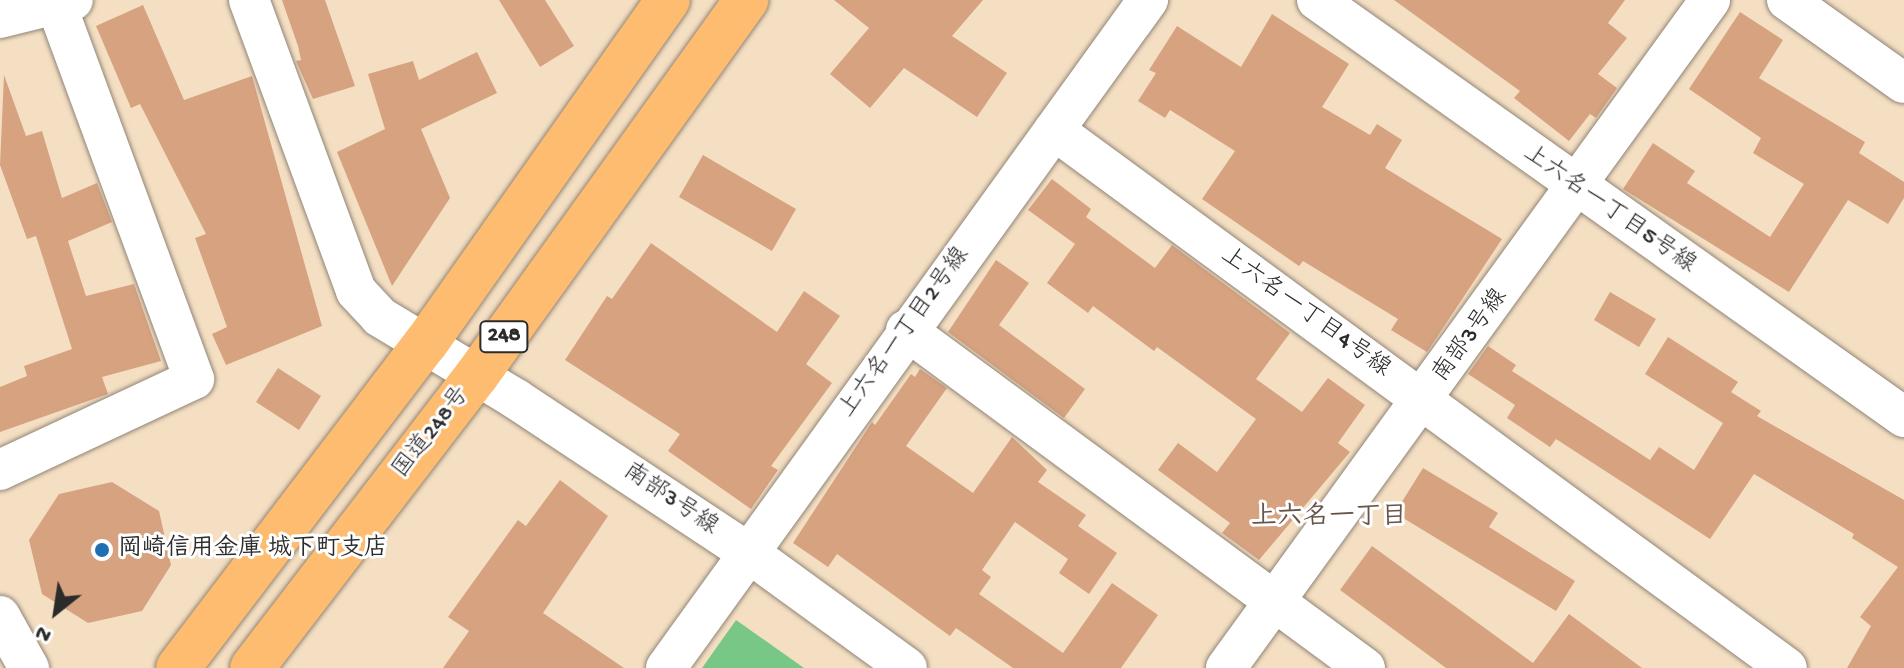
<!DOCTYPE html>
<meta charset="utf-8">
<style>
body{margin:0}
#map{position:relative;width:1904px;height:668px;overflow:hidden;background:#f5dfc3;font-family:"Gochi Hand","Klee One",sans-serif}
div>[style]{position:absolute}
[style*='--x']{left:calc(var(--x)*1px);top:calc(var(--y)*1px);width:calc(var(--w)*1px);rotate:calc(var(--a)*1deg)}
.green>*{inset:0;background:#78c787}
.building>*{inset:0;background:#d6a280}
.roads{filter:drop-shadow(0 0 2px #908577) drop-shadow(0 0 2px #908577)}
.minor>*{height:40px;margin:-20px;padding:0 20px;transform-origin:20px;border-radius:20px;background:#fff}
.highway>*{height:44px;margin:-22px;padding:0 22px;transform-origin:22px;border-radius:22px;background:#fdbc6f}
.dots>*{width:22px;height:22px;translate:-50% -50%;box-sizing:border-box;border:4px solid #fff;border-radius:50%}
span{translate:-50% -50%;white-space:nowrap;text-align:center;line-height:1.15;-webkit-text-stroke:6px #fff;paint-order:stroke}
.shield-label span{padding:2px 6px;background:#fff;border:2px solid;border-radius:6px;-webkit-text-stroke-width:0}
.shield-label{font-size:22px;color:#2b2b2b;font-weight:700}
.street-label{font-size:24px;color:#2b2b2b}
.poi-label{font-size:24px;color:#2b2b2b;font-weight:700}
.left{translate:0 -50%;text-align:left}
.neighbourhood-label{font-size:26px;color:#675549;font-weight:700}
.north{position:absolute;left:16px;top:572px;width:80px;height:80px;-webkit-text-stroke:6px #fff;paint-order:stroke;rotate:210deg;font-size:22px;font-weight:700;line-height:32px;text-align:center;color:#2b2b2b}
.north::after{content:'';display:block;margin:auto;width:28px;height:36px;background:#2b2b2b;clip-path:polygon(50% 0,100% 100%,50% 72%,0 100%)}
</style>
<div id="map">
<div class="green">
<div style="clip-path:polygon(736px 620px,804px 668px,702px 668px)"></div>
</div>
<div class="building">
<div style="clip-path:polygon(282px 0,325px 0,355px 86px,313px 99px,296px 61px,301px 60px,298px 46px)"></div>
<div style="clip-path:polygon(499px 0,545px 0,574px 46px,540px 67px)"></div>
<div style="clip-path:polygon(834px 0,983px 0,952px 36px,1007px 73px,977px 117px,904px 68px,870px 108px,830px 74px,869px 28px)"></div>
<div style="clip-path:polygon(1394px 0,1625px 0,1608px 23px,1627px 38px,1598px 74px,1617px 88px,1596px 118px,1590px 114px,1569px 141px,1514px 98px,1520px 91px)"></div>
<div style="clip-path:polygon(143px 5px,184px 100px,252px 76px,322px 326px,226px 365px,212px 334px,227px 327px,195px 238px,206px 234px,140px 104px,131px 108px,96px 26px)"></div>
<div style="clip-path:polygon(1740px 12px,1783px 40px,1759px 78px,1865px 142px,1859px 153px,1904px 182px,1904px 198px,1888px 224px,1848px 200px,1789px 292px,1623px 189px,1653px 143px,1695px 171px,1687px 183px,1770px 237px,1804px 184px,1753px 153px,1761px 138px,1689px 89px)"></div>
<div style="clip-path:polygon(1272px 14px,1349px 64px,1322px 107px,1370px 135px,1377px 124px,1402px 140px,1385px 168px,1502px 239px,1427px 352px,1391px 330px,1398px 319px,1303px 261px,1299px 266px,1202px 199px,1235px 151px,1170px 110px,1165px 118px,1138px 101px,1156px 73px,1149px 70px,1177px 26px,1241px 67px)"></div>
<div style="clip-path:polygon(477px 52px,497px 93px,421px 129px,450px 198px,392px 286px,337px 152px,385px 129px,368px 74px,413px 61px,419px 80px)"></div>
<div style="clip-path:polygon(4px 75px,26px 136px,42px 131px,62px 198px,97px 183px,112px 222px,68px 241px,86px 296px,134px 284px,161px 361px,102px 377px,108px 394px,0 432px,0 387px,27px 376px,24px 366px,72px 349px,36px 236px,27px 239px,0 165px)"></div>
<div style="clip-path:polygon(703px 155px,796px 209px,772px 251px,679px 197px)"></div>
<div style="clip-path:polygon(1052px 179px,1091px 209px,1086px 217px,1155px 268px,1172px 245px,1290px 333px,1256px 379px,1302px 412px,1328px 378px,1365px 405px,1338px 443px,1350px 452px,1259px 560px,1222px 533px,1230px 523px,1158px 470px,1178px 443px,1217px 472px,1256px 419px,1157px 347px,1154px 351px,1093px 306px,1088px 313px,1047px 283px,1075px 244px,1028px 210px)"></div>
<div style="clip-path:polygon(651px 243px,777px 332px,804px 291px,840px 316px,806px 364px,832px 383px,771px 466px,778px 470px,751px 509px,668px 451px,680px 434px,565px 360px,607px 296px,612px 299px)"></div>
<div style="clip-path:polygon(996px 260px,1029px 283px,999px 325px,1085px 389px,1064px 418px,948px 332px)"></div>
<div style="clip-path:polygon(1610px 292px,1656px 319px,1639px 347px,1594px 320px)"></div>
<div style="clip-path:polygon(1668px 337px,1738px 382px,1731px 392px,1761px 411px,1757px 416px,1904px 500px,1904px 668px,1847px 668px,1871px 626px,1860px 617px,1898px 567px,1852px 538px,1854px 534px,1754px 474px,1710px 539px,1556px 439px,1550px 447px,1507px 418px,1515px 405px,1468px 374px,1488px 346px,1516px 365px,1512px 371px,1650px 460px,1659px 447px,1694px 470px,1723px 423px,1645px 374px)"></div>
<div style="clip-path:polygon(278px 368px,321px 396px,299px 430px,256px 402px)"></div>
<div style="clip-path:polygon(920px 369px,947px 388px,906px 446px,973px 493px,1012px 437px,1047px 470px,1038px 482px,1086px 515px,1078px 526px,1117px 553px,1089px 594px,1059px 573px,1068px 559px,1015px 522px,982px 570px,991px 577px,979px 594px,1063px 653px,1112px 583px,1158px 615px,1121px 668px,1013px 668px,956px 628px,950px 636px,837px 554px,828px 567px,793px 543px,872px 422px,875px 425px,911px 374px,915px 377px)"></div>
<div style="clip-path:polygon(1423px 468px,1498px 513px,1489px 527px,1575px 581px,1556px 611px,1395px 513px)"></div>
<div style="clip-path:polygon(560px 480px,608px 516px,543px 613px,624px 668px,443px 668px,469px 631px,448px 617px,518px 520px,526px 526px)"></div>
<div style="clip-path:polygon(112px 482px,159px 511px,171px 565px,142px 611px,88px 623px,42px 594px,29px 540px,59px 494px)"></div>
<div style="clip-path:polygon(1372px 546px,1533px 663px,1569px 614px,1642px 668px,1446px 668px,1340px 590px)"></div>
</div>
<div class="roads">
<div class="minor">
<div style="--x:249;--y:0;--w:310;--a:69.8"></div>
<div style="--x:356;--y:291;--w:35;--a:47"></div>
<div style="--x:380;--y:317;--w:159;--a:31.1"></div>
<div style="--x:516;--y:399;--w:279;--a:33.5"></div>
<div style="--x:749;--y:553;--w:195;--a:36"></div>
<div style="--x:1317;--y:0;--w:720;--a:35.39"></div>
<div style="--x:1787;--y:0;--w:143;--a:35.4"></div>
<div style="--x:0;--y:18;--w:75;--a:-13.9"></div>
<div style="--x:1054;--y:130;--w:909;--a:36.28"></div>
<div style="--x:906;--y:330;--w:570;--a:36.37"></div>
<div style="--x:0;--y:470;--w:214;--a:-25.1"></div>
<div style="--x:194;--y:379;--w:396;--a:-110.2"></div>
<div style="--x:0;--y:616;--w:60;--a:60.9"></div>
<div style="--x:666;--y:668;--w:824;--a:-54.19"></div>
<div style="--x:1226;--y:668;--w:825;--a:-54.07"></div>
</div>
<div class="highway">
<div style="--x:178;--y:668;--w:409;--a:-52.7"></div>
<div style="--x:426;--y:343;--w:420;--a:-54.8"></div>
<div style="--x:252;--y:668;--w:369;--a:-52.5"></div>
<div style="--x:477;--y:375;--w:462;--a:-54.3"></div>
</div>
</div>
<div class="dots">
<div style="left:102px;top:550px;background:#1f6fb2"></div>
</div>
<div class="shield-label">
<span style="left:504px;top:337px">248</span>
</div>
<div class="street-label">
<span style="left:1609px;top:210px;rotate:35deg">上六名一丁目5号線</span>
<span style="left:1305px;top:313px;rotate:36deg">上六名一丁目4号線</span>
<span style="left:905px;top:333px;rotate:-54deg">上六名一丁目2号線</span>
<span style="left:1471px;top:336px;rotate:-54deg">南部3号線</span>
<span style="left:432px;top:433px;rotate:-52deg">国道248号</span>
<span style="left:670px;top:500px;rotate:34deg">南部3号線</span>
</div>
<div class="poi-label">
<span class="left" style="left:118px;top:550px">岡崎信用金庫 城下町支店</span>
</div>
<div class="neighbourhood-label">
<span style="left:1329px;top:519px">上六名一丁目</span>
</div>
<div class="north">N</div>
</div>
